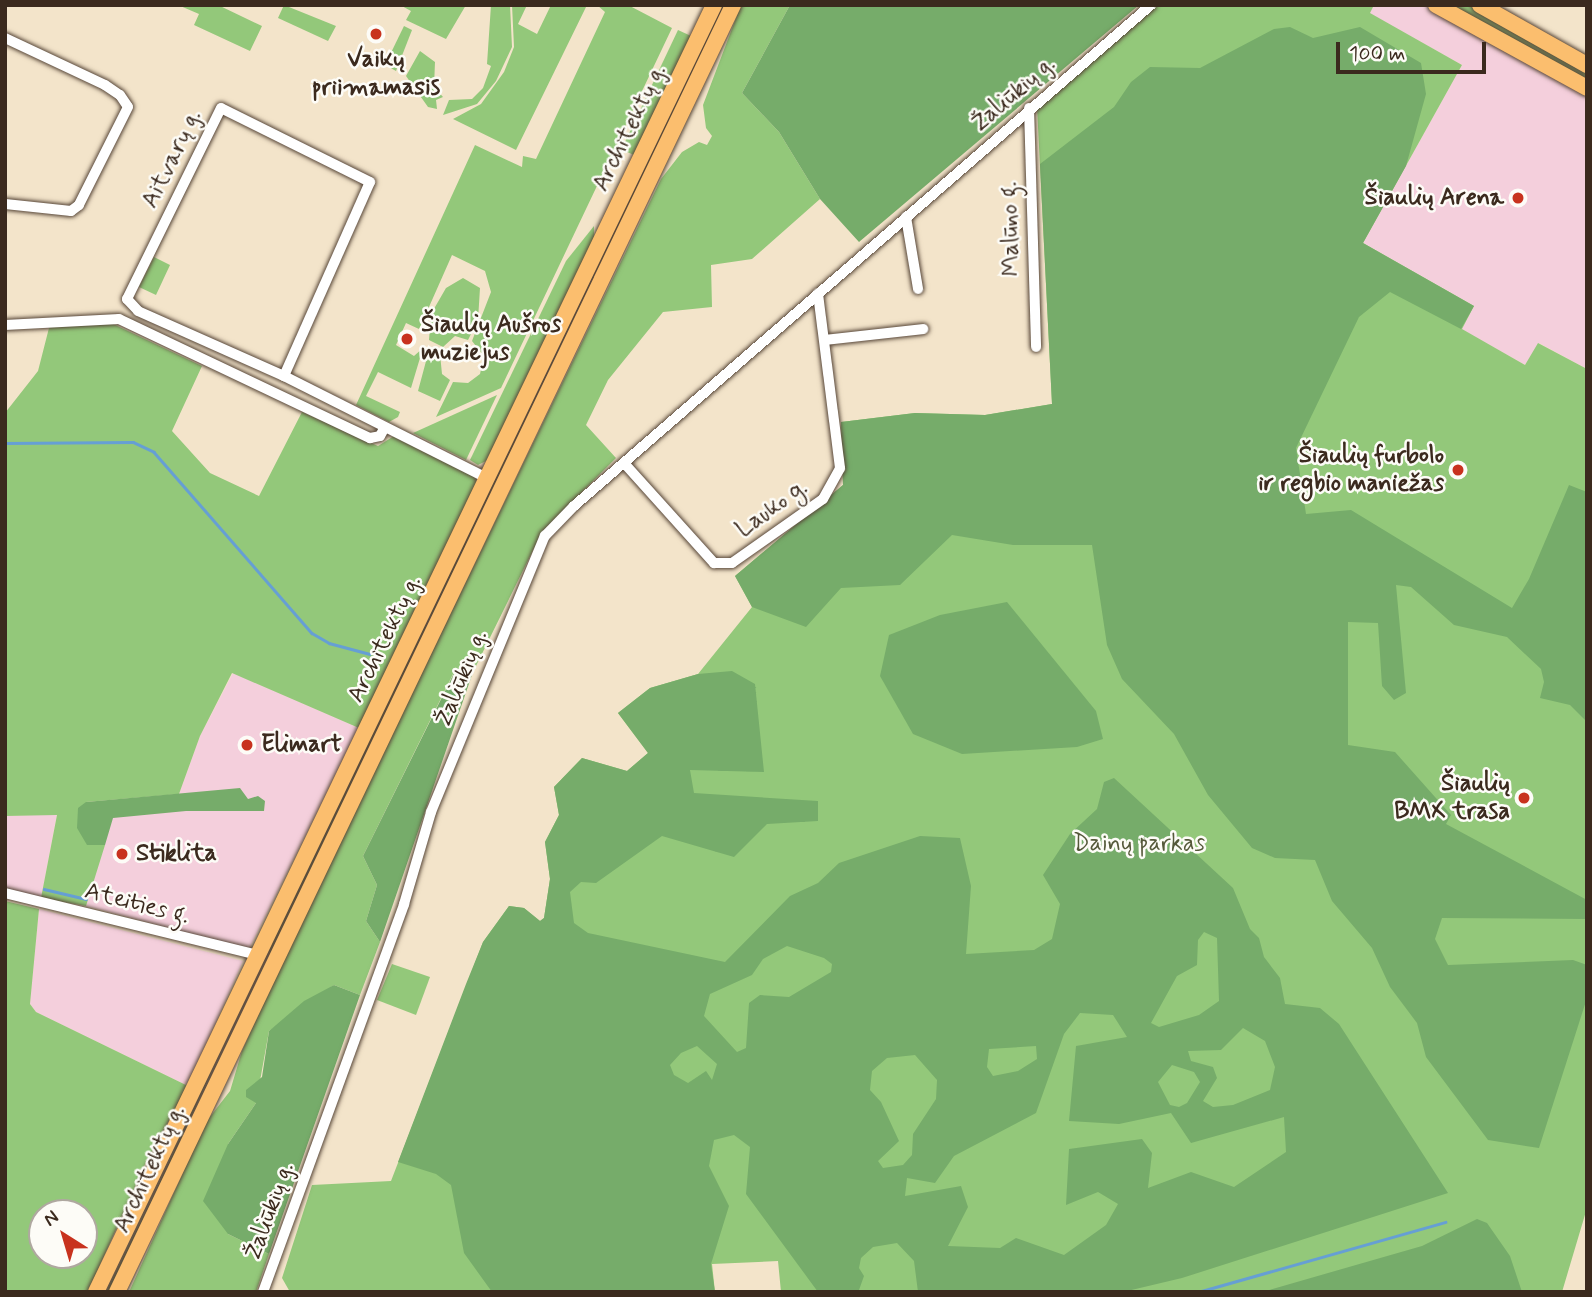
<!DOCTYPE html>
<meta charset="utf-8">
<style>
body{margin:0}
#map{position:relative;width:1592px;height:1297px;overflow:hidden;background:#f3e4ca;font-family:Mynerve,sans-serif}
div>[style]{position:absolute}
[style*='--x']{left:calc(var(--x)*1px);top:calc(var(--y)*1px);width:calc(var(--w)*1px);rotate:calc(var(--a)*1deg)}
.built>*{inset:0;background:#f4cfdc}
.green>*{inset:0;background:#93c87a}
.forest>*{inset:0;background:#76ac6a}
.stream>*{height:2.5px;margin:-1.25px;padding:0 1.25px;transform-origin:1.25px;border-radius:1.25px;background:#669fd4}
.roads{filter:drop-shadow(0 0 2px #574638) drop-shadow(0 0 2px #574638)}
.street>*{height:10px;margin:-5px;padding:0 5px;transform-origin:5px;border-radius:5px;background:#fff}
.primary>*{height:16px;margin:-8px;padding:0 8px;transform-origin:8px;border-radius:8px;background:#fbbe6e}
.dots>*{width:19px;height:19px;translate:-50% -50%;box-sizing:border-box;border:4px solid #fdfcf7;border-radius:50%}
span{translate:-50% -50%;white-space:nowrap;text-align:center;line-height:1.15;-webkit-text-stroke:5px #fdfcf7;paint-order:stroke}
.poi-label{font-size:24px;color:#3b2a1e;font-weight:700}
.right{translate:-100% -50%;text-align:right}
.left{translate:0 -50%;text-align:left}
.street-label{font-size:24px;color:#3b2a1e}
.park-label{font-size:24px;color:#55593a}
.frame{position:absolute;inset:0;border:7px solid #3b2a1e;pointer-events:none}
.north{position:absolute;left:28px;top:1199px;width:70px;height:70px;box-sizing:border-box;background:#fdfcf7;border:2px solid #afa8a0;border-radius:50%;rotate:323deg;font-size:19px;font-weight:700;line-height:28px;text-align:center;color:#3b2a1e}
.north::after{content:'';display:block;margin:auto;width:24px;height:32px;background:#c8321e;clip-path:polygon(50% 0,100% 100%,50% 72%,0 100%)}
.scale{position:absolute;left:1336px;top:42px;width:150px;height:32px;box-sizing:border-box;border:4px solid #3b2a1e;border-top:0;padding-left:9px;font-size:21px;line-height:24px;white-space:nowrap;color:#3b2a1e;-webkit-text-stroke:5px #fdfcf7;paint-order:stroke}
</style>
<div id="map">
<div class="built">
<div style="clip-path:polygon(1374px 5px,1424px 5px,1587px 95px,1587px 369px,1539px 343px,1525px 365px,1461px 329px,1474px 306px,1363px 243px,1462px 65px,1369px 13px)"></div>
<div style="clip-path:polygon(233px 673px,359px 728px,249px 949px,86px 906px,104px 845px,78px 808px,179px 794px,200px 736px)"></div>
<div style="clip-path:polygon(57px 814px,41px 898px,5px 890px,5px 816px)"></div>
<div style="clip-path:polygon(39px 909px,243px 961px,188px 1086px,36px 1012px,30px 1004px)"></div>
</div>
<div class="green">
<div style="clip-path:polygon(178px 5px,218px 5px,262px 26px,250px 51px,194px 25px,199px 14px)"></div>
<div style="clip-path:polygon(284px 5px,336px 26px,328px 41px,278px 18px)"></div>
<div style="clip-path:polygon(400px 5px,466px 5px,446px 39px,406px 20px,411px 11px)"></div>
<div style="clip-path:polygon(491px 5px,510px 5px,512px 47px,496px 81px,477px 104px,443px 115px,449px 100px,472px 99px,483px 88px,491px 66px,487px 64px)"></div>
<div style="clip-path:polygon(512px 5px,527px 5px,518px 24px,537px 34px,551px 5px,587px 5px,516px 150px,453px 119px,481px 104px,504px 72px,514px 47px)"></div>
<div style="clip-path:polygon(597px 5px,628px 5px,672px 28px,501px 388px,436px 417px,453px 382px,468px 383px,480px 374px,484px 356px,472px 341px,491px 292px,485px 271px,452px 255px,421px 325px,419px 329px,406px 323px,396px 345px,414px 356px,423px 348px,411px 388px,378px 372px,366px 396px,400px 412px,398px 417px,389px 422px,356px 405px,475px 145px,522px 167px,523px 156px,536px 159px,605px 12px)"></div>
<div style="clip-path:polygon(721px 5px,726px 5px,560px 345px,559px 344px)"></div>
<div style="clip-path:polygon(741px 5px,790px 5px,742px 93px,779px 132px,820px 199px,752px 259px,711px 265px,712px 307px,663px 312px,608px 380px,586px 425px,616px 458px,542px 532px,473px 672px,454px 672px,363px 856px,377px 885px,366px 921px,380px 942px,360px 995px,334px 985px,269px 1031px,256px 1103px,228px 1144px,228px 1234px,269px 1254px,256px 1292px,129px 1292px,206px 1122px,230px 1091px,242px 1051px,282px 962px,661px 179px,682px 152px,699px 142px,707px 145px,712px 136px,706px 128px,703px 105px)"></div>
<div style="clip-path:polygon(1158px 5px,1374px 5px,1370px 13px,1462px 65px,1363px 243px,1474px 306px,1462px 329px,1525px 365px,1538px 343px,1587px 369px,1587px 1208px,1562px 1292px,781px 1292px,778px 1261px,712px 1264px,715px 1292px,290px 1292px,282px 1278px,312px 1185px,391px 1181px,483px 942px,509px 906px,524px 908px,540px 921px,544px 918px,550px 879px,545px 842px,559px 815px,554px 787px,582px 758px,627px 771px,648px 753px,618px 713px,650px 688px,698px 674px,752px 607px,735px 576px,843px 485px,841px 422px,915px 413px,985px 415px,1052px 404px,1037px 107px)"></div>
<div style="clip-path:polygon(1449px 5px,1468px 5px,1587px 72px,1587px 82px)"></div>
<div style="clip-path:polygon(404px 26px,412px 30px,396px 71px,385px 65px)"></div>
<div style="clip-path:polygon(678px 30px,691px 36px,634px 155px,627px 152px,624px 144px)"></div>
<div style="clip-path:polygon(420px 51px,435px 62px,434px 87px,443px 97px,436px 100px,437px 109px,428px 107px,406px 76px)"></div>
<div style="clip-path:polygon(594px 226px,594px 239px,488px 460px,478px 465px,470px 460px,566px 261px)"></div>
<div style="clip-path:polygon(154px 257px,170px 265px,156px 295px,139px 287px)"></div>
<div style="clip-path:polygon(463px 278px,480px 288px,478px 320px,468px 340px,455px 336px,443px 347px,429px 340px,431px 314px,446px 288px)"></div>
<div style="clip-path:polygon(109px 322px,202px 366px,172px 431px,210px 473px,259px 496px,302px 412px,378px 446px,394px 436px,474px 475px,477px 483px,359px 728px,232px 673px,200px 736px,179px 794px,86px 802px,87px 845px,105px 845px,86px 906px,41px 898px,57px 815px,5px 816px,5px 413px,38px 371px,50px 324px)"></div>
<div style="clip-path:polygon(429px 350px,440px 354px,442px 374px,450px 380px,440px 401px,418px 391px)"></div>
<div style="clip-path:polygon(556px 355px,434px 614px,431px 616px,430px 614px)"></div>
<div style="clip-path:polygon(497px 395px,466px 460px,413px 433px)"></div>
<div style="clip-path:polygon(427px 626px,271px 952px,266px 951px,424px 627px)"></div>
<div style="clip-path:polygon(evenodd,5px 901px,39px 909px,30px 1004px,36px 1012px,188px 1086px,146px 1162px,88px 1292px,5px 1292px,5px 901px,42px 1213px,84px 1213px,84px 1255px,42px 1255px,42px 1213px)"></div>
<div style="clip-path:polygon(392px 964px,430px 977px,416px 1015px,377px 1000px)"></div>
<div style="clip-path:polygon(231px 1027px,113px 1292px,106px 1292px,151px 1201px)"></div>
</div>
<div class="forest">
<div style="clip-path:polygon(790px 5px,1139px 5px,859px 242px,820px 199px,779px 132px,742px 93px)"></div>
<div style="clip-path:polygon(1290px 27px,1313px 38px,1360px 27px,1421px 63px,1426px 94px,1406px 166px,1363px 243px,1474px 306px,1461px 329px,1390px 292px,1359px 317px,1296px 448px,1306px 514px,1351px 510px,1512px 608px,1529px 579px,1569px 485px,1587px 492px,1587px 722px,1570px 705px,1540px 698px,1544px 682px,1541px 669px,1507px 637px,1454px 625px,1411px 587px,1396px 585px,1406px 693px,1394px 700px,1382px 686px,1378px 623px,1348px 622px,1348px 745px,1395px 752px,1451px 815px,1446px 824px,1587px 900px,1586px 919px,1442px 918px,1435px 939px,1448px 965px,1573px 960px,1587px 965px,1587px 998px,1539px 1148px,1488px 1140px,1426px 1057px,1417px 1023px,1390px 987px,1372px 948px,1332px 901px,1315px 860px,1275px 858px,1252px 848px,1208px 795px,1174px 734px,1122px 679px,1107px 645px,1092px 545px,1013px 545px,952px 535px,900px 585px,841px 588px,806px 627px,752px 607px,735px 576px,843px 485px,841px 422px,915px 413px,985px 415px,1052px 404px,1040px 164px,1114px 107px,1131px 82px,1150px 67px,1200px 68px,1274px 29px)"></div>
<div style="clip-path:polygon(1007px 602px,1096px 711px,1103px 739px,1077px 747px,962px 754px,913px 734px,880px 676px,889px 635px,940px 615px)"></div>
<div style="clip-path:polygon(455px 671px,473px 672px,380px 942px,366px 921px,377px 885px,363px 856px)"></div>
<div style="clip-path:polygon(evenodd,732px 671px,755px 684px,764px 772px,690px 770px,694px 793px,818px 801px,818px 821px,767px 824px,734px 857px,662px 836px,596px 883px,581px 882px,570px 892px,574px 923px,588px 933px,725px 962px,790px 896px,818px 883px,839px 863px,920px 836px,960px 838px,971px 886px,966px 954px,1034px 950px,1052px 939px,1060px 904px,1043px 875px,1070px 834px,1097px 809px,1104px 782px,1114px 778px,1233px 888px,1250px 929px,1259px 938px,1264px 957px,1280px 978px,1285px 1004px,1320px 1008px,1339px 1024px,1448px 1193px,1182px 1278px,1123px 1292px,918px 1292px,914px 1261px,897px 1243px,873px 1247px,861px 1258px,859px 1268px,864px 1276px,859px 1290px,876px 1292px,818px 1292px,746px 1194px,750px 1147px,734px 1135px,714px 1140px,709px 1166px,729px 1206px,711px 1264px,715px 1292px,492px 1292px,464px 1253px,451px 1185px,436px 1174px,398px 1162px,466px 984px,483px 942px,509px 906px,524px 908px,540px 921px,544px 918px,550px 879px,545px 842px,559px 815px,554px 787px,582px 758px,627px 771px,648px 753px,618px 713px,650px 688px,698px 674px,732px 671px,1204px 932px,1217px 938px,1219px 1001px,1199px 1015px,1159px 1027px,1151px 1023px,1177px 976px,1197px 965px,1198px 940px,1204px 932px,732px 671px,787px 946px,824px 958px,832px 964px,831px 972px,789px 997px,760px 995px,749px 1003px,746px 1048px,737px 1052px,704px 1016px,710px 994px,752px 975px,763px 959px,787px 946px,732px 671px,1080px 1013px,1113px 1015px,1127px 1037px,1076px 1046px,1069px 1121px,1119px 1124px,1171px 1113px,1191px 1143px,1284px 1117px,1286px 1152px,1234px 1187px,1191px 1172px,1148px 1188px,1152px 1153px,1142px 1139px,1069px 1149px,1066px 1205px,1098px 1192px,1118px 1204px,1106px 1225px,1064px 1255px,1016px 1238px,1000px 1248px,948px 1246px,968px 1207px,961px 1186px,905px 1196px,907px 1178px,935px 1183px,954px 1156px,1036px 1113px,1064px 1034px,1080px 1013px,732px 671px,1243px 1028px,1265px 1041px,1275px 1067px,1270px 1090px,1233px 1105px,1213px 1107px,1203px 1101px,1217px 1078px,1213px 1067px,1191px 1061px,1188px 1051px,1221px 1050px,1243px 1028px,732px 671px,697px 1046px,717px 1064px,712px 1080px,706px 1071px,688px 1083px,674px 1075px,670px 1065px,681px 1053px,697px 1046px,732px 671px,1036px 1046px,1037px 1059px,1018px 1071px,993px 1076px,987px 1067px,989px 1049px,1036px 1046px,732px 671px,915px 1055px,937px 1080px,936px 1099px,913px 1134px,912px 1155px,903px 1165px,883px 1168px,878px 1161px,899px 1141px,881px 1102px,870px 1090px,872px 1071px,887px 1058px,915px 1055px,732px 671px,1172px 1065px,1194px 1072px,1200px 1082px,1187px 1103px,1179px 1107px,1170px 1105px,1158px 1082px,1172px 1065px)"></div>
<div style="clip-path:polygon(240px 788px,248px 799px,258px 796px,265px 801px,264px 811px,186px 811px,113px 818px,105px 845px,87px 845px,77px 828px,78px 808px,86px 802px)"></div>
<div style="clip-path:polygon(334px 985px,360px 995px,269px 1254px,228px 1234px,203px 1201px,228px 1144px,256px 1103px,246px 1097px,246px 1090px,262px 1077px,269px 1031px,304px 1001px)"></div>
<div style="clip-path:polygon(1477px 1219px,1487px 1223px,1510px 1256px,1522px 1292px,1262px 1292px,1422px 1246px)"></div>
</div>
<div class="stream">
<div style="--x:5;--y:443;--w:128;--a:-0.4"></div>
<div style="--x:133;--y:442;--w:23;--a:25"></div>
<div style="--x:154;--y:452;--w:240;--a:48.9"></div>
<div style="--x:312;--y:633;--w:20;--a:30"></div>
<div style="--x:329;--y:643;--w:42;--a:15"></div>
<div style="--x:44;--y:889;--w:43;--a:13.4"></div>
<div style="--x:1198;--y:1292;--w:257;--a:-15.8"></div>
</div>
<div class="roads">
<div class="street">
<div style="--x:5;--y:38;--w:110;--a:25.2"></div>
<div style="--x:105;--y:85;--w:18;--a:34"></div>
<div style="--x:120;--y:95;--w:14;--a:56"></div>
<div style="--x:128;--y:107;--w:110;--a:116.6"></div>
<div style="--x:79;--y:205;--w:10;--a:143"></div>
<div style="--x:71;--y:211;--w:66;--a:-173.9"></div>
<div style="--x:1029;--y:108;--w:239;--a:88.3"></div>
<div style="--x:906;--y:217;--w:73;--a:80.5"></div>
<div style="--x:5;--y:325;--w:114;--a:-3"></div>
<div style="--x:119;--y:319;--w:278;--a:25.4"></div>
<div style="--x:370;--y:438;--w:10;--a:-11"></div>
<div style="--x:380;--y:436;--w:10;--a:-61"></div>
<div style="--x:825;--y:340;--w:99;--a:-6.4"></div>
<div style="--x:284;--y:376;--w:212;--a:-66.1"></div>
<div style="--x:370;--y:182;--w:166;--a:-153.6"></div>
<div style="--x:221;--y:108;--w:213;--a:116.2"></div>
<div style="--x:127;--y:299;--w:16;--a:47"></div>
<div style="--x:138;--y:311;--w:160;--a:24"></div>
<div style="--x:284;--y:376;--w:227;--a:26.7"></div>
<div style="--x:624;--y:463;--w:135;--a:48"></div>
<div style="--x:714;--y:563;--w:18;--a:0"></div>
<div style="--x:732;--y:563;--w:111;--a:-35.1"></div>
<div style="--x:823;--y:499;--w:35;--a:-61"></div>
<div style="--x:840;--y:468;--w:176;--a:-97.2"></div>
<div style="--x:5;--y:893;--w:260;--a:13.8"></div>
<div style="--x:263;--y:1292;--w:413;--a:-70"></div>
<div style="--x:404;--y:904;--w:96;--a:-73.6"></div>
<div style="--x:431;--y:812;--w:299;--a:-67.6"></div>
<div style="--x:545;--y:536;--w:42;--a:-46"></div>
<div style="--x:574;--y:506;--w:764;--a:-40.97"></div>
</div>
<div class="primary">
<div style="--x:1436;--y:5;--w:172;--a:28.8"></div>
<div style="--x:1480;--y:5;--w:123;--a:29.3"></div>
<div style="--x:96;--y:1292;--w:1428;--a:-64.35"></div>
<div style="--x:117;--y:1292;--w:1427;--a:-64.42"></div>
</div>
</div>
<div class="dots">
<div style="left:376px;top:34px;background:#c8321e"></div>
<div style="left:1518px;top:198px;background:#c8321e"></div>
<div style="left:407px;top:339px;background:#c8321e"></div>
<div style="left:1458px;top:470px;background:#c8321e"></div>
<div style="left:247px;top:745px;background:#c8321e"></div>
<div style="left:1524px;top:798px;background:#c8321e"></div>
<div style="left:122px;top:854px;background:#c8321e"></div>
</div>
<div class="poi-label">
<span style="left:376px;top:74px">Vaikų<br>priimamasis</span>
<span class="right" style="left:1504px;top:198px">Šiaulių Arena</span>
<span class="left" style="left:421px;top:339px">Šiaulių Aušros<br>muziejus</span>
<span class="right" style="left:1444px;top:470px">Šiaulių furbolo<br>ir regbio maniežas</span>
<span class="left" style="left:261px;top:745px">Elimart</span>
<span class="right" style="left:1510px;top:798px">Šiaulių<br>BMX trasa</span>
<span class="left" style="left:136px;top:854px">Stiklita</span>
</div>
<div class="street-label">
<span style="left:1014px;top:94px;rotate:-41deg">Žaliūkių g.</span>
<span style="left:630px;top:128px;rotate:-64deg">Architektų g.</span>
<span style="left:172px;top:159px;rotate:-64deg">Aitvarų g.</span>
<span style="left:1011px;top:229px;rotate:-92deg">Malūno g.</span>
<span style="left:772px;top:509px;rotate:-36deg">Lauko g.</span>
<span style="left:385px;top:639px;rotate:-64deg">Architektų g.</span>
<span style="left:462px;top:678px;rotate:-68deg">Žaliūkių g.</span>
<span style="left:137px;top:904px;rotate:14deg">Ateities g.</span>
<span style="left:150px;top:1169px;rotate:-65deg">Architektų g.</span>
<span style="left:270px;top:1211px;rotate:-70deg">Žaliūkių g.</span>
</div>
<div class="park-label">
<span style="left:1139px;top:844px">Dainų parkas</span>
</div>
<div class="frame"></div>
<div class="north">N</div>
<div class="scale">100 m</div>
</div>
